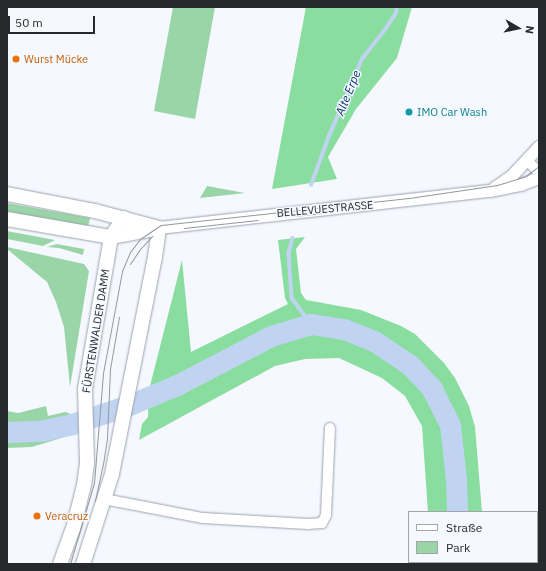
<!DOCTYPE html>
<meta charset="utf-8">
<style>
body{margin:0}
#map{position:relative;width:546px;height:571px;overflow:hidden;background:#f5f8ff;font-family:"IBM Plex Sans",sans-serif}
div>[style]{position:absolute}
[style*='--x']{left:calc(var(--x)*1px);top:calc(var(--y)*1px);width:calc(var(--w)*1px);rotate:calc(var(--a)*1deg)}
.green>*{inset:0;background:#9ad5a8}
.forest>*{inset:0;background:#88dd9f}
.water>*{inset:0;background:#c0d4f2}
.stream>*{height:3.5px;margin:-1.75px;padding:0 1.75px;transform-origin:1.75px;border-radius:1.75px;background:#c0d4f2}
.river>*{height:21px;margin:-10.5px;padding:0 10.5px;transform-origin:10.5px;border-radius:10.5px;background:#c0d4f2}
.roads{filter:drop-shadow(0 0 1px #9ca2ac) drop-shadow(0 0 1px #9ca2ac)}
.minor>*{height:10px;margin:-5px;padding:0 5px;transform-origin:5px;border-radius:5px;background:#fff}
.tertiary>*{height:12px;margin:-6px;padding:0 6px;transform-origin:6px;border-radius:6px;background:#fff}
.secondary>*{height:14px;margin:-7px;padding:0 7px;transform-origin:7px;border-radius:7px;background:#fff}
.tram>*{height:1px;margin:-0.5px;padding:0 0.5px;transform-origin:0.5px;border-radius:0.5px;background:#94979d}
.dots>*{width:11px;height:11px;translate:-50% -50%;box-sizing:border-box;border:2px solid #f5f8ff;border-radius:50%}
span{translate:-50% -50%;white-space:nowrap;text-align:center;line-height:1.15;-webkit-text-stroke:3px #f5f8ff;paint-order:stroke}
.food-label{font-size:11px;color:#c56008}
.left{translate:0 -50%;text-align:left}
.culture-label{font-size:11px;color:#0d838f}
.street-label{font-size:11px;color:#27292d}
.water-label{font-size:12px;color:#093576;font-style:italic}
.frame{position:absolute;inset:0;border:8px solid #27292d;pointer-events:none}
.legend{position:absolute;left:408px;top:511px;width:130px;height:52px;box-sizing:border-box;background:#f5f8ff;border:1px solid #a3a5ab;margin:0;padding:5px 7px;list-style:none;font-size:12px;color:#27292d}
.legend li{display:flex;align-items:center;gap:8px;height:20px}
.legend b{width:20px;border:1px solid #a3a5ab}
.north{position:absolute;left:498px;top:8px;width:40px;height:40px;-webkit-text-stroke:3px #f5f8ff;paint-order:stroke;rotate:99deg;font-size:11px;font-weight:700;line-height:16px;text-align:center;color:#27292d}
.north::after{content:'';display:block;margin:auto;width:14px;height:18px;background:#27292d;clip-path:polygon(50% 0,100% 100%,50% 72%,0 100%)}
.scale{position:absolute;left:8px;top:16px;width:87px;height:18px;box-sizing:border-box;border:2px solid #27292d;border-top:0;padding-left:5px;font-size:12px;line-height:14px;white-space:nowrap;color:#27292d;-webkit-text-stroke:3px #f5f8ff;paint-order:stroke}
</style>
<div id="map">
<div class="green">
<div style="clip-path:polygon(173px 7px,215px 7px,195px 119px,154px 111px)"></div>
<div style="clip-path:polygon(207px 186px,245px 193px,200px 198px)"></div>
<div style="clip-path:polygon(7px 203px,90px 218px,88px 227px,7px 213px)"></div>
<div style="clip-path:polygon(7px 231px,55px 240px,43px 246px,7px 239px)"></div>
<div style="clip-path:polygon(57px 244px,84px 249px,83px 255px,59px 248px,47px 247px)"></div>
<div style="clip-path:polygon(7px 247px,84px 264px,89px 271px,70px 387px,64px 327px,56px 302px,47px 282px,7px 249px)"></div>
<div style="clip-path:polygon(46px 406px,48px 416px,65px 412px,69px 413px,70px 420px,11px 427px,7px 426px,7px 411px,18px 413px)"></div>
<div style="clip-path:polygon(71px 429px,71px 435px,32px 447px,7px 448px,7px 437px,34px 438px)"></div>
</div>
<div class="forest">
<div style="clip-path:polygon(306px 7px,412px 7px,397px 58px,356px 109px,328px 157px,337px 179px,272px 189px)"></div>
<div style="clip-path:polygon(305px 237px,296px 249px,301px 293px,306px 300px,361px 310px,401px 326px,415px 334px,444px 363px,455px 378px,469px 406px,475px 427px,482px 512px,428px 512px,422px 426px,405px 396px,382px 378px,339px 358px,305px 359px,275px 366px,139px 440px,142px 424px,148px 417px,149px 390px,182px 260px,191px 352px,288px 304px,285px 298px,278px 240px)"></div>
<div style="clip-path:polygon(431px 562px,484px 562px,484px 564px,431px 564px)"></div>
</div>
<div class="water">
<div style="clip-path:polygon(70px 420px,71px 429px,34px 438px,7px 437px,7px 426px,11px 427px)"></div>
</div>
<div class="stream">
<div style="--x:311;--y:185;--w:52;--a:-69.8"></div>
<div style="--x:329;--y:136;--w:84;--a:-66.8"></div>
<div style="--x:362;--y:59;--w:36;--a:-52"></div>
<div style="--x:384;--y:31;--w:22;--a:-56"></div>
<div style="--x:396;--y:13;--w:6;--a:-81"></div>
<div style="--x:293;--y:238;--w:16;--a:105"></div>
<div style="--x:289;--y:253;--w:45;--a:86.2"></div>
<div style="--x:292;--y:298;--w:32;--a:54"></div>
</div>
<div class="river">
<div style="--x:7;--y:432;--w:33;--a:-2"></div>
<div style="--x:40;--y:431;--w:33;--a:-12"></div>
<div style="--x:72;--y:424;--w:60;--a:-18.4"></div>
<div style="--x:129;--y:405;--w:52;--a:-22.6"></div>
<div style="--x:177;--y:385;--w:106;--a:-27.5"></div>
<div style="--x:271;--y:336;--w:42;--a:-16.7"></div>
<div style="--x:311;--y:324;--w:33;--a:9"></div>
<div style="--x:344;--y:329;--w:32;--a:22"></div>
<div style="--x:374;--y:341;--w:43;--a:33.7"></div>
<div style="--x:410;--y:365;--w:33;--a:47"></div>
<div style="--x:432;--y:389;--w:40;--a:63.4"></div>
<div style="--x:450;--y:425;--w:54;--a:83.7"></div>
<div style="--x:456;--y:479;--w:33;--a:88"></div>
<div style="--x:459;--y:562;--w:2;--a:90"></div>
</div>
<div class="roads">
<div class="minor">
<div style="--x:528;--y:161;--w:16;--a:47"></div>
<div style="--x:104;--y:499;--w:101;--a:10.9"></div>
<div style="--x:203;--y:518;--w:105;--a:3.3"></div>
<div style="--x:308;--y:524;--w:14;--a:-4"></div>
<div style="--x:322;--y:523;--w:9;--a:-63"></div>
<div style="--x:326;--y:515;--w:87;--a:-87.4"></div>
</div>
<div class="tertiary">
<div style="--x:495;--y:188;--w:21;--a:-35"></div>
<div style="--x:512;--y:176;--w:40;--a:-47"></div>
<div style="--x:159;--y:228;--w:333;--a:-6.4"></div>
<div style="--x:490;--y:191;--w:32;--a:-11"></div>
<div style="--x:521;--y:185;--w:19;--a:-21"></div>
</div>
<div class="secondary">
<div style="--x:7;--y:194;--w:90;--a:10.9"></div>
<div style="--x:95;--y:211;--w:66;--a:14.9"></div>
<div style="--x:7;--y:219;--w:106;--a:9.8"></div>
<div style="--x:111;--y:237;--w:45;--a:-10.3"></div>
<div style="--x:60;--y:564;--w:37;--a:-70"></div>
<div style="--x:73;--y:529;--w:45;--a:-76"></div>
<div style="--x:84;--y:485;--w:21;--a:-82"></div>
<div style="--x:87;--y:464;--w:75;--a:-91.5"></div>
<div style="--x:85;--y:389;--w:154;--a:-80.3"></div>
<div style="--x:111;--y:237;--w:23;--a:-56"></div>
<div style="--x:83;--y:564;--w:95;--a:-72.1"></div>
<div style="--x:112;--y:474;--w:221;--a:-78.8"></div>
<div style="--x:155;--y:257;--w:29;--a:-82"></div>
</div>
</div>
<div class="tram">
<div style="--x:295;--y:216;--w:30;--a:-6"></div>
<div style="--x:184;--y:228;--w:74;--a:-6.2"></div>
<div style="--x:130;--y:264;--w:18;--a:-56"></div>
<div style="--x:140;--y:249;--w:18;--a:-47"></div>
<div style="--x:95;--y:501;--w:38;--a:-78"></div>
<div style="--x:103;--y:464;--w:26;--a:-81"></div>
<div style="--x:107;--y:438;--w:69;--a:-87.5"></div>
<div style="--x:110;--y:369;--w:53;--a:-80.2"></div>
<div style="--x:70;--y:564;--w:84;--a:-73.5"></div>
<div style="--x:94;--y:483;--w:110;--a:-85.3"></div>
<div style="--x:103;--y:373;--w:104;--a:-79.4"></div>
<div style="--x:122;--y:271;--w:21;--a:-67"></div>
<div style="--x:130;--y:252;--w:16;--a:-52"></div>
<div style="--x:140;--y:239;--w:25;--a:-34"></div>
<div style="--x:161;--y:225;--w:249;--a:-6.2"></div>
<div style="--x:409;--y:198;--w:89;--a:-8.4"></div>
<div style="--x:497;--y:185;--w:30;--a:-17"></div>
<div style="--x:526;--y:176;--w:16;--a:-38"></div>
</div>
<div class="dots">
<div style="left:16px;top:59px;background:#e8710a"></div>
<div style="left:409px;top:112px;background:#0f9aa8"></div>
<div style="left:37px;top:516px;background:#e8710a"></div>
</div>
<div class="food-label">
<span class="left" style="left:24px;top:59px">Wurst Mücke</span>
<span class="left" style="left:45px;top:516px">Veracruz</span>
</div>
<div class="culture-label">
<span class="left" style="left:417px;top:112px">IMO Car Wash</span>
</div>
<div class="street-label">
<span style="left:325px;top:209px;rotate:-5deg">BELLEVUESTRASSE</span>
<span style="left:96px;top:331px;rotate:-81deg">FÜRSTENWALDER DAMM</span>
</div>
<div class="water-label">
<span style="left:348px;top:93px;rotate:-68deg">Alte Erpe</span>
</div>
<div class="frame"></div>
<ul class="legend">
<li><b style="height:5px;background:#fff"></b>Straße</li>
<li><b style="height:11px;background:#9ad5a8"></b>Park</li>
</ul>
<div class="north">N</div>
<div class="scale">50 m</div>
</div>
